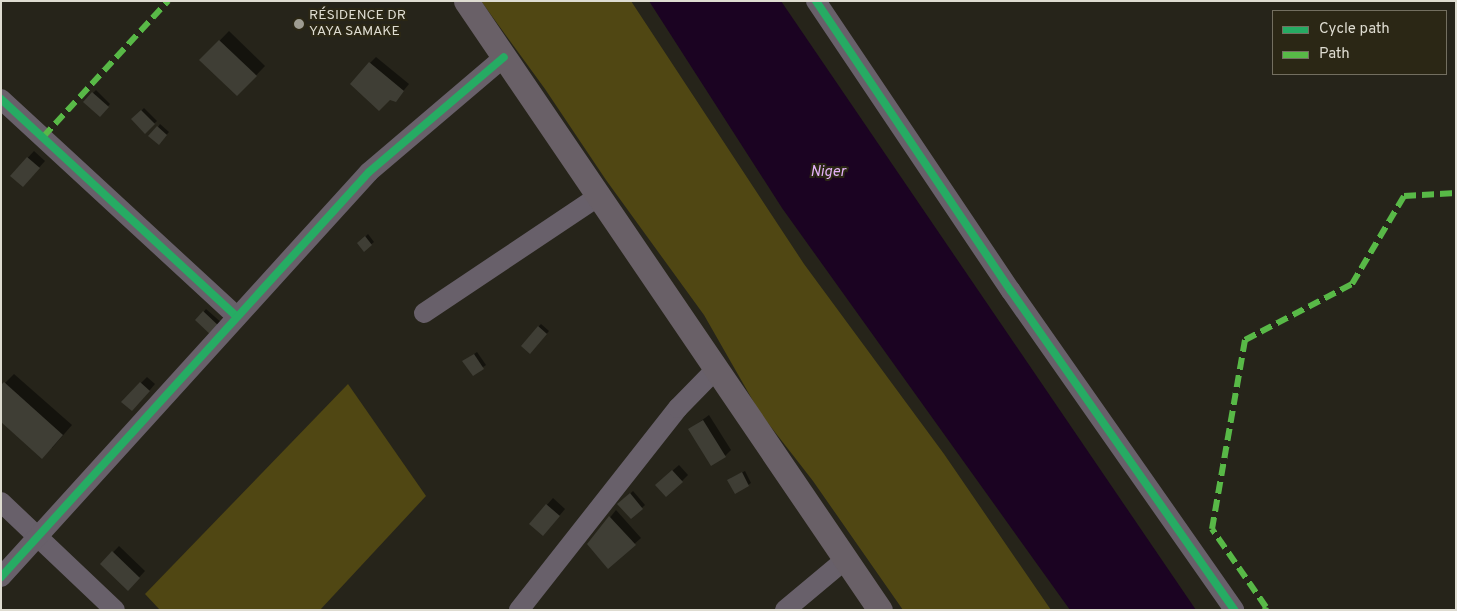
<!DOCTYPE html>
<meta charset="utf-8">
<style>
body{margin:0}
#map{position:relative;width:1457px;height:611px;overflow:hidden;background:#26241a;font-family:Overpass,sans-serif}
div>[style]{position:absolute}
[style*='--x']{left:calc(var(--x)*1px);top:calc(var(--y)*1px);width:calc(var(--w)*1px);rotate:calc(var(--a)*1deg)}
.green>*{inset:0;background:#504713}
.water>*{inset:0;background:#1b0322}
.shadow>*{inset:0;background:#0007}
.building>*{inset:0;background:#3f3e35}
.minor>*{height:20px;margin:-10px;padding:0 10px;transform-origin:10px;border-radius:10px;background:#68606a}
.major>*{height:25px;margin:-12.5px;padding:0 12.5px;transform-origin:12.5px;border-radius:12.5px;background:#696067}
.quiet>*{height:6px;margin-top:-3px;transform-origin:0;background:repeating-linear-gradient(90deg,#58b947 0 12px,transparent 0 18px)}
.cycleway>*{height:8px;margin:-4px;padding:0 4px;transform-origin:4px;border-radius:4px;background:#26ab63}
.dots>*{width:14px;height:14px;translate:-50% -50%;box-sizing:border-box;border:2px solid #2b2715;border-radius:50%}
span{translate:-50% -50%;white-space:nowrap;text-align:center;line-height:1.15;-webkit-text-stroke:4px #2b2715;paint-order:stroke}
.poi-label{font-size:14px;color:#dedcd1}
.left{translate:0 -50%;text-align:left}
.water-label{font-size:15px;color:#e4b2f8;font-style:italic}
.frame{position:absolute;inset:0;border:2px solid #dedcd1;pointer-events:none}
.legend{position:absolute;left:1272px;top:10px;width:175px;height:65px;box-sizing:border-box;background:#2b2715;border:1px solid #736f60;margin:0;padding:6px 9px;list-style:none;font-size:15px;color:#dedcd1}
.legend li{display:flex;align-items:center;gap:10px;height:25px}
.legend b{width:25px;border:1px solid #736f60}
</style>
<div id="map">
<div class="green">
<div style="clip-path:polygon(481px 1px,631px 1px,804px 264px,944px 454px,1051px 610px,903px 610px,813px 481px,760px 413px,704px 315px,606px 180px,545px 89px)"></div>
<div style="clip-path:polygon(348px 384px,426px 496px,320px 610px,160px 610px,145px 594px)"></div>
</div>
<div class="water">
<div style="clip-path:polygon(649px 1px,781px 1px,1196px 610px,1070px 610px,782px 208px)"></div>
</div>
<div class="shadow">
<div style="clip-path:polygon(229px 31px,265px 66px,237px 95px,201px 60px)"></div>
<div style="clip-path:polygon(376px 57px,409px 84px,395px 101px,390px 98px,370px 63px)"></div>
<div style="clip-path:polygon(96px 90px,110px 104px,100px 115px,85px 101px)"></div>
<div style="clip-path:polygon(144px 108px,157px 121px,145px 132px,133px 119px)"></div>
<div style="clip-path:polygon(160px 124px,169px 132px,159px 143px,158px 127px)"></div>
<div style="clip-path:polygon(34px 151px,45px 161px,29px 179px,12px 175px)"></div>
<div style="clip-path:polygon(368px 234px,374px 242px,364px 250px,361px 241px)"></div>
<div style="clip-path:polygon(206px 309px,223px 324px,213px 335px,197px 320px)"></div>
<div style="clip-path:polygon(541px 324px,549px 331px,533px 349px,538px 327px)"></div>
<div style="clip-path:polygon(477px 352px,486px 365px,473px 374px,467px 359px)"></div>
<div style="clip-path:polygon(14px 374px,72px 425px,52px 448px,5px 383px)"></div>
<div style="clip-path:polygon(147px 377px,155px 384px,138px 404px,141px 383px)"></div>
<div style="clip-path:polygon(709px 415px,731px 450px,725px 456px,690px 429px)"></div>
<div style="clip-path:polygon(679px 465px,688px 475px,682px 481px,663px 479px)"></div>
<div style="clip-path:polygon(745px 471px,751px 483px,748px 485px,731px 478px)"></div>
<div style="clip-path:polygon(633px 491px,645px 505px,631px 518px,619px 504px)"></div>
<div style="clip-path:polygon(553px 498px,565px 509px,549px 528px,531px 523px)"></div>
<div style="clip-path:polygon(616px 510px,641px 538px,608px 567px,589px 544px)"></div>
<div style="clip-path:polygon(119px 546px,145px 571px,134px 583px,102px 564px)"></div>
</div>
<div class="building">
<div style="clip-path:polygon(219px 40px,257px 76px,237px 96px,199px 60px)"></div>
<div style="clip-path:polygon(369px 62px,404px 91px,396px 102px,390px 100px,379px 111px,350px 84px)"></div>
<div style="clip-path:polygon(92px 92px,109px 107px,100px 117px,83px 102px)"></div>
<div style="clip-path:polygon(141px 110px,155px 124px,145px 134px,131px 119px)"></div>
<div style="clip-path:polygon(157px 126px,167px 135px,159px 145px,148px 136px)"></div>
<div style="clip-path:polygon(27px 157px,40px 168px,23px 187px,10px 176px)"></div>
<div style="clip-path:polygon(365px 236px,372px 245px,364px 252px,357px 243px)"></div>
<div style="clip-path:polygon(203px 311px,221px 328px,213px 337px,195px 320px)"></div>
<div style="clip-path:polygon(538px 326px,547px 334px,530px 354px,521px 346px)"></div>
<div style="clip-path:polygon(474px 354px,484px 369px,473px 376px,462px 361px)"></div>
<div style="clip-path:polygon(4px 382px,63px 435px,42px 459px,1px 422px,1px 385px)"></div>
<div style="clip-path:polygon(140px 382px,150px 391px,132px 411px,121px 402px)"></div>
<div style="clip-path:polygon(703px 420px,726px 457px,711px 466px,688px 429px)"></div>
<div style="clip-path:polygon(672px 470px,683px 482px,666px 497px,655px 485px)"></div>
<div style="clip-path:polygon(742px 472px,749px 486px,735px 494px,727px 480px)"></div>
<div style="clip-path:polygon(630px 493px,643px 509px,631px 519px,617px 504px)"></div>
<div style="clip-path:polygon(546px 504px,560px 516px,543px 536px,529px 524px)"></div>
<div style="clip-path:polygon(609px 516px,636px 545px,608px 569px,587px 544px)"></div>
<div style="clip-path:polygon(112px 551px,140px 578px,128px 591px,100px 564px)"></div>
</div>
<div class="minor">
<div style="--x:816;--y:1;--w:349;--a:56.1"></div>
<div style="--x:1011;--y:291;--w:389;--a:55"></div>
<div style="--x:1;--y:99;--w:321;--a:42.7"></div>
<div style="--x:424;--y:313;--w:212;--a:-33.8"></div>
<div style="--x:1;--y:502;--w:157;--a:43.5"></div>
<div style="--x:1;--y:577;--w:547;--a:-47.74"></div>
<div style="--x:369;--y:172;--w:177;--a:-40.4"></div>
<div style="--x:519;--y:610;--w:257;--a:-51.8"></div>
<div style="--x:678;--y:408;--w:56;--a:-45.7"></div>
<div style="--x:785;--y:610;--w:80;--a:-39.9"></div>
</div>
<div class="major">
<div style="--x:466;--y:1;--w:736;--a:55.79"></div>
</div>
<div class="quiet">
<div style="--x:43;--y:137;--w:185;--a:-47.4"></div>
<div style="--x:1265;--y:610;--w:3;--a:-72"></div>
<div style="--x:1266;--y:607;--w:95;--a:-124.7"></div>
<div style="--x:1212;--y:529;--w:192;--a:-80.1"></div>
<div style="--x:1245;--y:340;--w:121;--a:-27.6"></div>
<div style="--x:1352;--y:284;--w:102;--a:-59.4"></div>
<div style="--x:1404;--y:196;--w:52;--a:-3.3"></div>
</div>
<div class="cycleway">
<div style="--x:816;--y:1;--w:349;--a:56.1"></div>
<div style="--x:1011;--y:291;--w:389;--a:55"></div>
<div style="--x:1;--y:99;--w:321;--a:42.7"></div>
<div style="--x:1;--y:577;--w:547;--a:-47.74"></div>
<div style="--x:369;--y:172;--w:177;--a:-40.4"></div>
</div>
<div class="dots">
<div style="left:299px;top:24px;background:#9e9c91"></div>
</div>
<div class="poi-label">
<span class="left" style="left:309px;top:24px">RÉSIDENCE DR<br>YAYA SAMAKE</span>
</div>
<div class="water-label">
<span style="left:828px;top:173px">Niger</span>
</div>
<div class="frame"></div>
<ul class="legend">
<li><b style="height:6px;background:#26ab63"></b>Cycle path</li>
<li><b style="height:6px;background:#58b947"></b>Path</li>
</ul>
</div>
